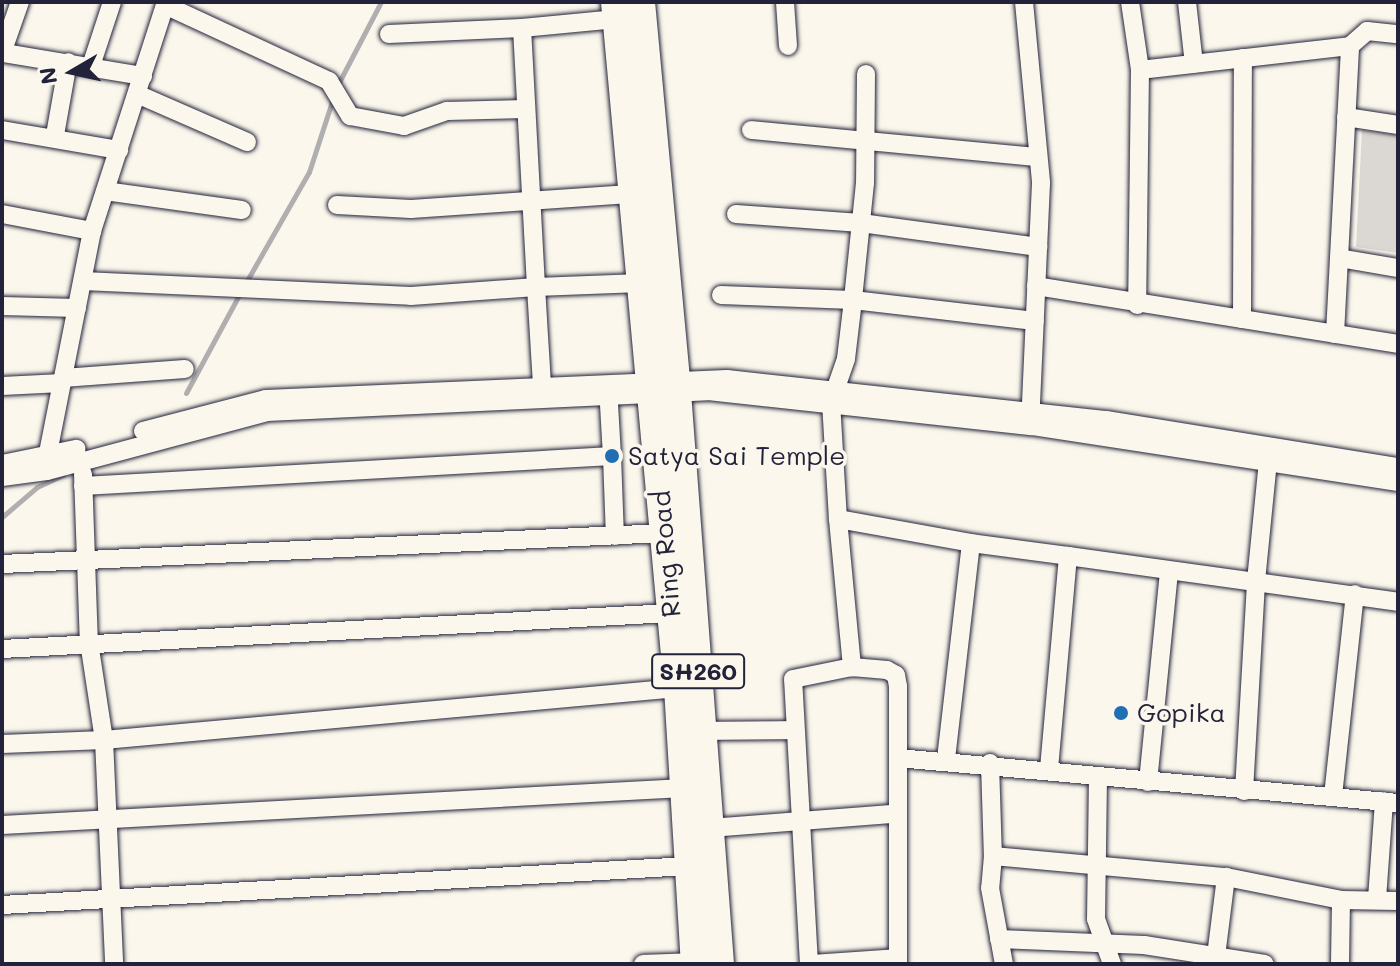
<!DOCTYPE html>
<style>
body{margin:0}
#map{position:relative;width:1400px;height:966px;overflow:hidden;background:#fbf7ec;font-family:Mali,sans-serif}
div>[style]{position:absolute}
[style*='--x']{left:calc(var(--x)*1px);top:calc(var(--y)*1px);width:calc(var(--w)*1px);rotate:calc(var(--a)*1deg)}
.green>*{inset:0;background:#dbd8d3}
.stream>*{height:5px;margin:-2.5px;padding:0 2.5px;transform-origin:2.5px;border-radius:2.5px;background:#b1aeb0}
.roads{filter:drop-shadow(0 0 2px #22223b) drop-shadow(0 0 2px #22223b)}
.minor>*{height:18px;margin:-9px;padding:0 9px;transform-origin:9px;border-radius:9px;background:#fbf7ec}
.highway>*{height:28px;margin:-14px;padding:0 14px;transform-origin:14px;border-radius:14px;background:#fbf7ec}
.dots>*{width:22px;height:22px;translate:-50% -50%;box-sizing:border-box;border:4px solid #fbf7ec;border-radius:50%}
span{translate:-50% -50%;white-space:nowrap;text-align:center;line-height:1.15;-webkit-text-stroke:7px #fbf7ec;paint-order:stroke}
.shield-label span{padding:2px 6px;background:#fbf7ec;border:2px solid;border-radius:6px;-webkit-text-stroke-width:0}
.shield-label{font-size:24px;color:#22223b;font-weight:700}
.poi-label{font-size:26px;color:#22223b}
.left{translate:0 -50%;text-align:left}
.street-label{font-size:26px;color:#22223b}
.frame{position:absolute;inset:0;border:4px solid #22223b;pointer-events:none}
.north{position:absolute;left:32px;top:32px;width:80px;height:80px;-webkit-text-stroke:6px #fbf7ec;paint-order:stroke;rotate:261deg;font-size:22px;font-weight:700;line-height:32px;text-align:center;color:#22223b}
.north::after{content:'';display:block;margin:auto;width:28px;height:36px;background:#22223b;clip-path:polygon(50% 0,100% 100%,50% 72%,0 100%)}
</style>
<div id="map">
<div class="green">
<div style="clip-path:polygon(1362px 130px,1398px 135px,1398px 253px,1356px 247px)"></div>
</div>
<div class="stream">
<div style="--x:337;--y:86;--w:95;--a:-62.4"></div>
<div style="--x:245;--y:284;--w:129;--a:-60.3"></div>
<div style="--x:309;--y:172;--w:81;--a:-72"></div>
<div style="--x:186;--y:393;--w:114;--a:-61.6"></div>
<div style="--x:2;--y:517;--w:46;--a:-40.6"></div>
<div style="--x:37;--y:487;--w:29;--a:-25"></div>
</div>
<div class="roads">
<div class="minor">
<div style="--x:785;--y:2;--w:44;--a:86.1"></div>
<div style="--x:1024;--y:2;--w:182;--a:84.6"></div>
<div style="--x:1041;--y:183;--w:239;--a:92.6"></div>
<div style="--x:1130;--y:2;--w:69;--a:81.6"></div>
<div style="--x:1140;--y:70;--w:235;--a:90.7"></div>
<div style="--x:1187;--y:2;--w:62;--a:83.6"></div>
<div style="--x:165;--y:5;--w:181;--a:24.9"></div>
<div style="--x:329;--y:81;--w:41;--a:59"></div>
<div style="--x:350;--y:116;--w:55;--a:10.5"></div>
<div style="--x:404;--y:126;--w:46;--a:-19.2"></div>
<div style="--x:447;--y:111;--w:78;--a:-1.5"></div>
<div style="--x:522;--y:28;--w:95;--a:-5.4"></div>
<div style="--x:389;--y:34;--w:133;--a:-2.6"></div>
<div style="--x:522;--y:28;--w:259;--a:86.9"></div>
<div style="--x:536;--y:287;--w:105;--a:-2.2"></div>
<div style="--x:2;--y:53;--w:54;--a:-70.6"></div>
<div style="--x:4;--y:53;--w:141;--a:9.4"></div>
<div style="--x:91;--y:66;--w:67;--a:-71.8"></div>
<div style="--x:1140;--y:70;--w:211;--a:-6.5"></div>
<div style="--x:1350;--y:46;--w:23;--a:-41"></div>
<div style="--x:1367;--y:31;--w:31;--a:6"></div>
<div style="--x:866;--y:74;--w:109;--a:90.5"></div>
<div style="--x:865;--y:183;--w:118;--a:95.9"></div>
<div style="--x:853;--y:300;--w:59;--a:96.8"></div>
<div style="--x:846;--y:359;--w:46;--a:109.2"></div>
<div style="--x:831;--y:402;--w:117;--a:86.6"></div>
<div style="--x:838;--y:519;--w:135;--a:10.2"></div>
<div style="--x:137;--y:94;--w:120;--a:23.6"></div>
<div style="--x:1346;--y:117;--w:53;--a:8.7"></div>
<div style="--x:2;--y:130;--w:119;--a:9.7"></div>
<div style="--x:751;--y:130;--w:288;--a:5.4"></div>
<div style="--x:55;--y:135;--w:74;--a:-79.9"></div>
<div style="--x:105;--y:191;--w:138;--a:7.9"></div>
<div style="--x:337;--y:205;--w:74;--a:3.1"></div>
<div style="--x:411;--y:209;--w:223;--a:-3.9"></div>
<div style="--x:2;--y:214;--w:92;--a:10.7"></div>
<div style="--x:736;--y:214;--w:125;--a:4.1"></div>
<div style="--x:861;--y:223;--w:179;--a:7.7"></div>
<div style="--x:1339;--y:258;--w:60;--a:9.6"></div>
<div style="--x:83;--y:281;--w:328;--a:2.6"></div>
<div style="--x:411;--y:296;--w:125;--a:-4.1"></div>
<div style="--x:536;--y:287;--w:99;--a:86.5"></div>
<div style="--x:1036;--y:286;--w:367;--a:9.1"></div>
<div style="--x:721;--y:295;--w:132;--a:2.2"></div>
<div style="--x:853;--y:300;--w:183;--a:6.6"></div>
<div style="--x:2;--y:306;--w:75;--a:1.5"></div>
<div style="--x:1242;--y:319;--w:261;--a:-89.8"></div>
<div style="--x:1335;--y:334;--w:288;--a:-87"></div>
<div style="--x:63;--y:378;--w:122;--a:-4.2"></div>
<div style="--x:2;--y:386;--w:60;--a:-2.9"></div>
<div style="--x:608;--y:387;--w:69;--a:86.7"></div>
<div style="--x:143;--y:431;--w:127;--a:-14.6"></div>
<div style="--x:266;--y:399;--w:461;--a:-2.5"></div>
<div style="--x:727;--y:379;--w:382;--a:6.2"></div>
<div style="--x:1107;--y:420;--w:295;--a:9.2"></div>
<div style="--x:47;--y:458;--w:231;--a:-78.8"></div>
<div style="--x:92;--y:231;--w:241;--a:-72.1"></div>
<div style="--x:2;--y:464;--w:76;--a:-11.5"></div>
<div style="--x:83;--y:474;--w:168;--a:88"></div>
<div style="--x:89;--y:642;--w:99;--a:81.3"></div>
<div style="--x:104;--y:740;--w:224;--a:87.4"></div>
<div style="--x:2;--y:477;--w:45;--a:-7.6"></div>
<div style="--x:47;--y:471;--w:228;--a:-15"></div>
<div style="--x:267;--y:412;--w:441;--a:-2.7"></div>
<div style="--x:708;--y:391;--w:326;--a:6.2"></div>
<div style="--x:1032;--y:426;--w:370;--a:8.7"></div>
<div style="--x:83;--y:486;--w:530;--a:-3.25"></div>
<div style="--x:612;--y:456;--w:80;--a:87.9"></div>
<div style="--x:838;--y:519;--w:149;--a:84.6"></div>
<div style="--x:1068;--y:556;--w:333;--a:7.9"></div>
<div style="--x:2;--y:564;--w:664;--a:-2.68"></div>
<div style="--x:2;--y:649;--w:670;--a:-3.08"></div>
<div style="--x:703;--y:731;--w:92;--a:-0.6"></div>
<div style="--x:2;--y:744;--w:102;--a:-2.2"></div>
<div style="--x:104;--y:740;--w:576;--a:-5.18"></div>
<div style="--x:898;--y:758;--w:502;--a:5.14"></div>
<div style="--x:946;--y:759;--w:217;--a:-83.4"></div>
<div style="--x:971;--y:543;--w:98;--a:7.6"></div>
<div style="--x:1068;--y:556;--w:213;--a:95.1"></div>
<div style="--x:990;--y:763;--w:93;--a:88.2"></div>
<div style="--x:993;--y:856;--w:234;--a:5.2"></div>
<div style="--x:1226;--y:877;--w:117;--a:11.3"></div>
<div style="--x:1341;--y:900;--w:57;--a:1"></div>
<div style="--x:1098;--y:777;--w:142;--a:90.8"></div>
<div style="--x:1096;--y:919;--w:48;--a:70.4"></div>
<div style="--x:1148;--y:782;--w:211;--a:-84.3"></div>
<div style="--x:1244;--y:791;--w:210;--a:-86.7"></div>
<div style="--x:1256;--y:581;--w:131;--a:-84.3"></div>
<div style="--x:1333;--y:796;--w:203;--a:-83.8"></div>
<div style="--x:2;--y:825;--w:683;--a:-3.11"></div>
<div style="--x:710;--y:828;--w:185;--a:-4.4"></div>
<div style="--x:993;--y:856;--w:32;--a:95"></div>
<div style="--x:990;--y:888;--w:77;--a:79.6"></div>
<div style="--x:1377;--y:899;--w:98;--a:-85.9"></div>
<div style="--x:2;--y:905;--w:687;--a:-3.25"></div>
<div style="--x:999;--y:939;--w:145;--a:2.4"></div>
<div style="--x:1144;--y:945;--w:122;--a:8.9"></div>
<div style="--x:643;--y:964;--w:52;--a:-2.2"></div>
<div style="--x:809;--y:964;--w:285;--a:-93.2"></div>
<div style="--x:793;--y:679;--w:60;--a:-11.5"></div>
<div style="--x:852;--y:667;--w:35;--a:5"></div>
<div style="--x:887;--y:670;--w:10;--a:29"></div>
<div style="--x:896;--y:675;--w:11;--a:80"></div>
<div style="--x:898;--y:686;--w:278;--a:90"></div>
<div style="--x:810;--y:964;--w:88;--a:-3.9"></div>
<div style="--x:1215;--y:964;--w:88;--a:-82.8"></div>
<div style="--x:1340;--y:964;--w:64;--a:-89.1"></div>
</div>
<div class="highway">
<div style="--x:615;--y:2;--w:689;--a:84.75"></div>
<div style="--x:678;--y:688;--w:277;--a:86.5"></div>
<div style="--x:641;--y:2;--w:379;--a:84.7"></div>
<div style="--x:676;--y:379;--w:587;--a:85.7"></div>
</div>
</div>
<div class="dots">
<div style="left:612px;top:456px;background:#1f6fb2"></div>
<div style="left:1121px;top:713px;background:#1f6fb2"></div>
</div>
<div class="shield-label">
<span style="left:698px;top:671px">SH260</span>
</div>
<div class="poi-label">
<span class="left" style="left:628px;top:456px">Satya Sai Temple</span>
<span class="left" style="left:1137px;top:713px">Gopika</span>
</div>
<div class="street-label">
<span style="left:666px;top:554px;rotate:-95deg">Ring Road</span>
</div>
<div class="frame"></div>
<div class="north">N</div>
</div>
